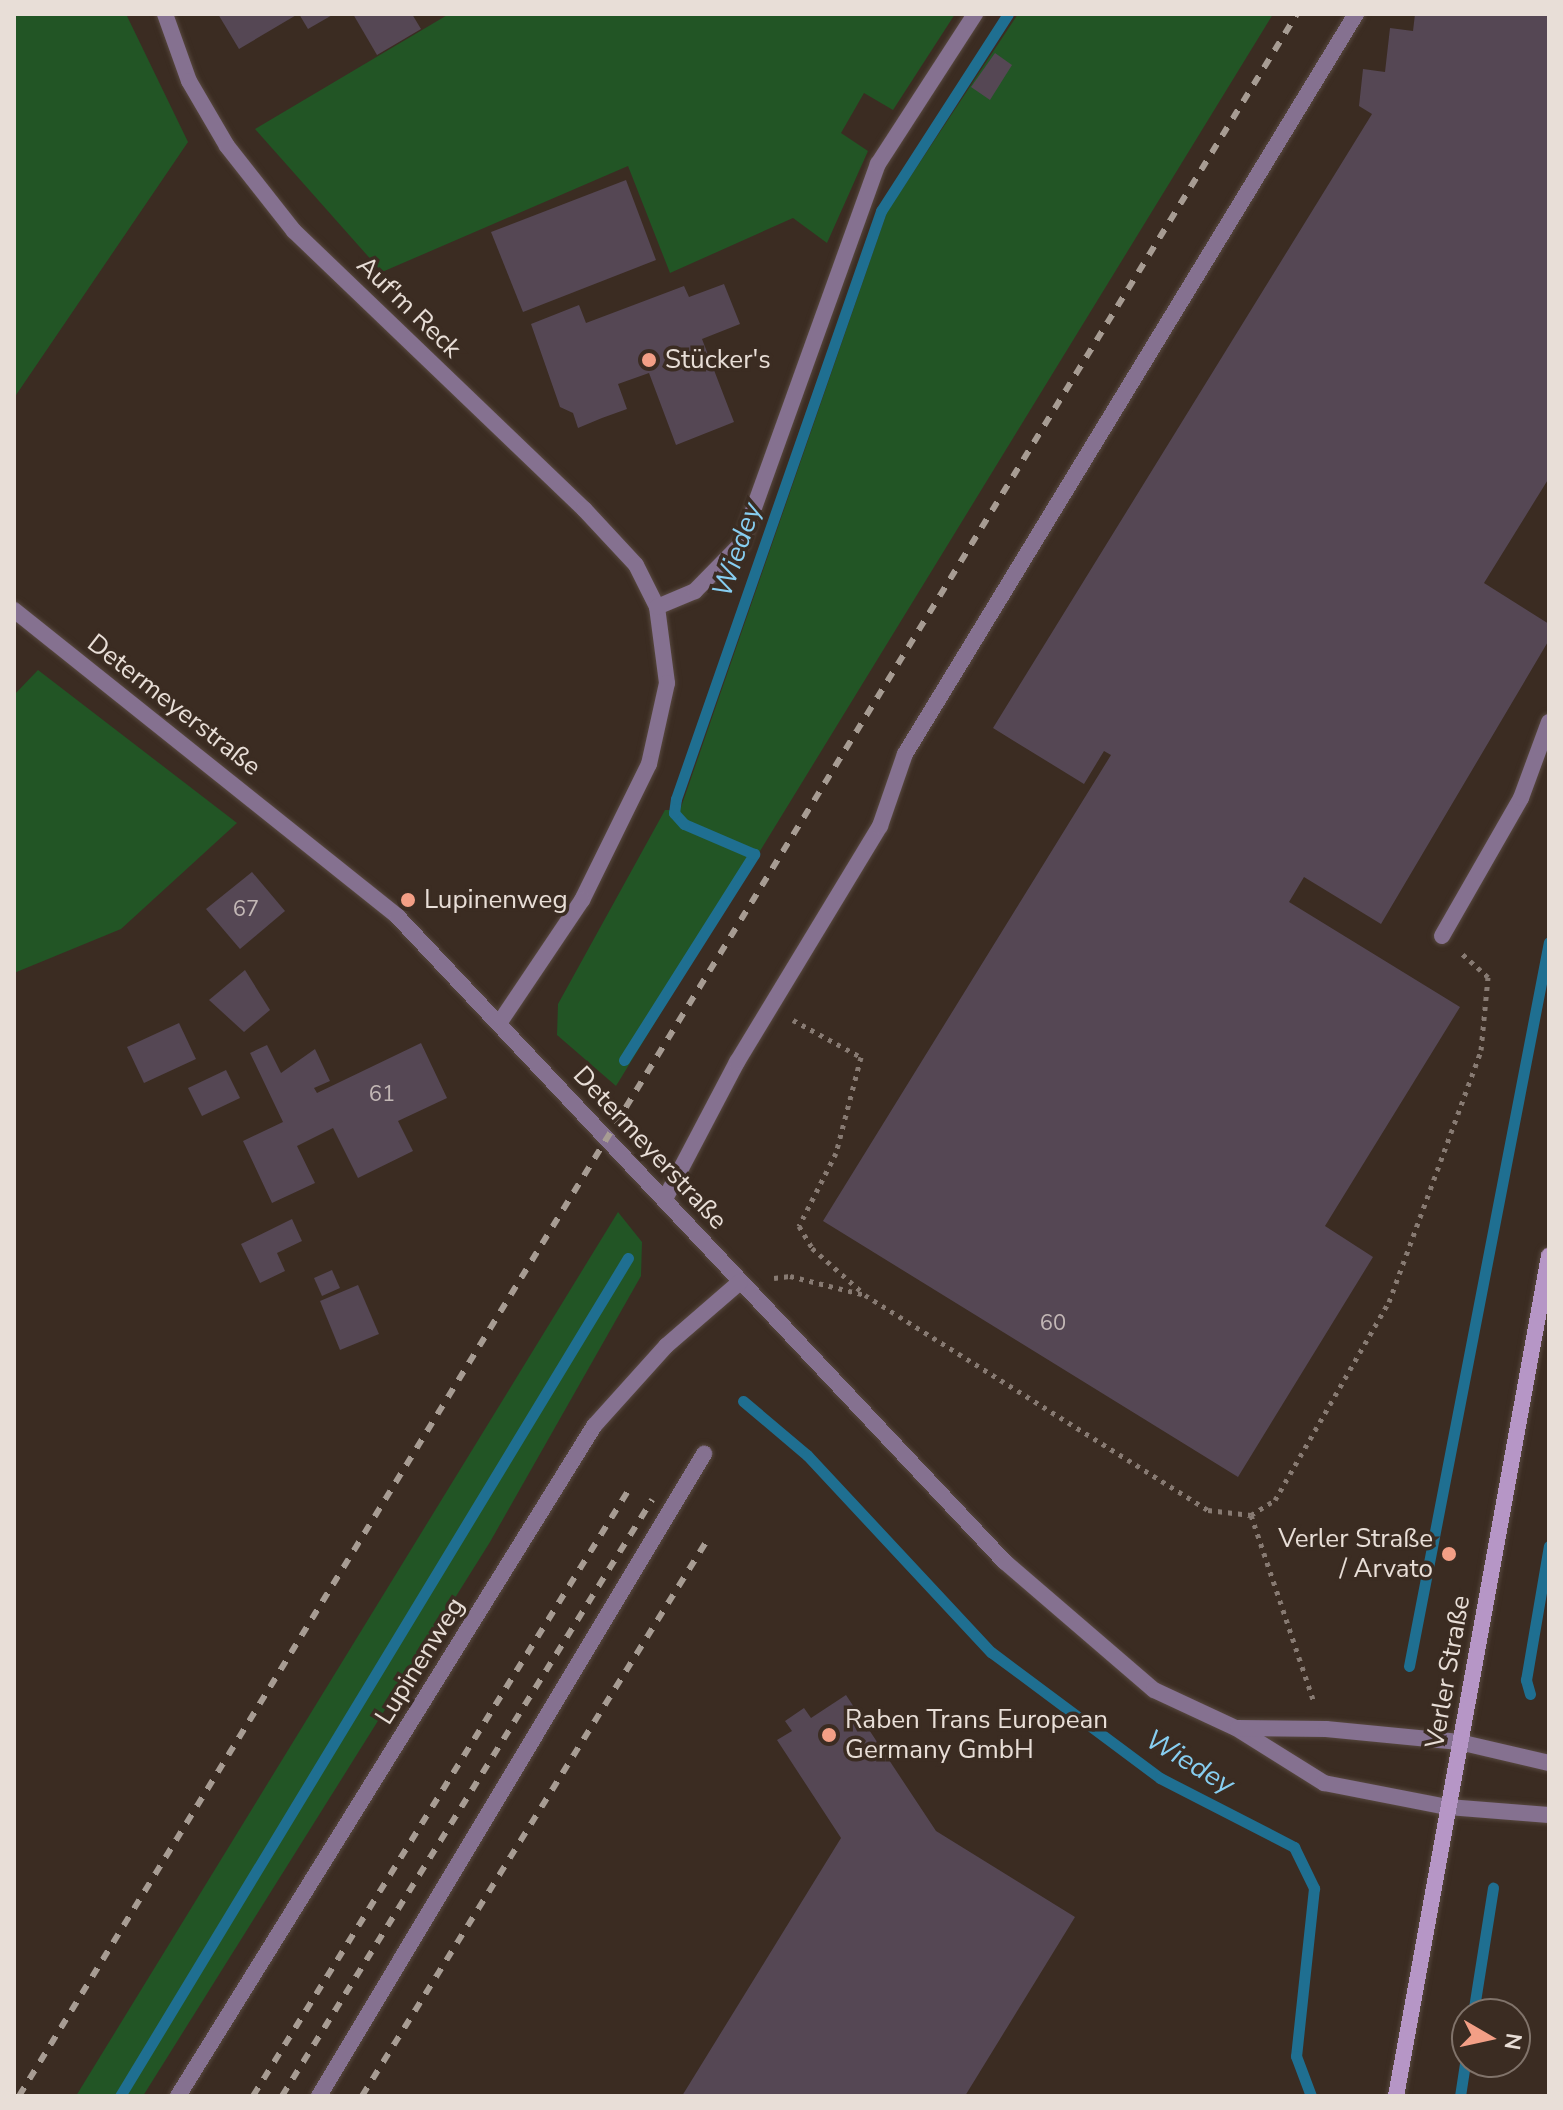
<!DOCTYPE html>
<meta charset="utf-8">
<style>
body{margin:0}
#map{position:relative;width:1563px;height:2110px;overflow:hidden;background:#3b2c22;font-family:"Nunito Sans",sans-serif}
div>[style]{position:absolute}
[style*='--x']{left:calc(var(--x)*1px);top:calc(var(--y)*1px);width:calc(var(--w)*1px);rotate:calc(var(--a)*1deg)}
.green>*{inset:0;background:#225525}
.stream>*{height:11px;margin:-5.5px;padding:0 5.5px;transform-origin:5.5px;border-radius:5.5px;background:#1f6f91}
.building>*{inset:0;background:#554754}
.path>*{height:5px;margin-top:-2.5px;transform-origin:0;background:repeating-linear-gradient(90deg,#877a72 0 4px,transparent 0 10px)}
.roads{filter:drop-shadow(0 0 2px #57483f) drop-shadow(0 0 2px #57483f)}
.lane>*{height:16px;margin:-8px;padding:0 8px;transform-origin:8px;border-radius:8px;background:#857190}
.street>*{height:16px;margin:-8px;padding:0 8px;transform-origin:8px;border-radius:8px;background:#857190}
.secondary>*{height:16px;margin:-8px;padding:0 8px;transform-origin:8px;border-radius:8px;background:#b696c6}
.rail>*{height:6px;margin-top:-3px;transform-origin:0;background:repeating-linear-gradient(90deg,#a79c93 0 10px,transparent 0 20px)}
.dots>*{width:22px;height:22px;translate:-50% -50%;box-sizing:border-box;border:4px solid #3b2c22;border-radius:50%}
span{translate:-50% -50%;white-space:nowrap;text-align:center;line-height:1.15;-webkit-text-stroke:7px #3b2c22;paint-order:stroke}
.number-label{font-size:22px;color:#c3b8b6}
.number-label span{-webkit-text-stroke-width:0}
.street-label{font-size:26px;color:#e8ded7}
.poi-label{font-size:26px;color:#e8ded7}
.left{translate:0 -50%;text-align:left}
.right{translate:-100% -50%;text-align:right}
.water-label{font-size:28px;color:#87cef1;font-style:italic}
.frame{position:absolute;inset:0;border:16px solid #e8ded7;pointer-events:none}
.north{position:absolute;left:1451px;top:1998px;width:80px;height:80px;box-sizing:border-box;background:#3b2c22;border:2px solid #80736a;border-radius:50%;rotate:99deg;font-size:22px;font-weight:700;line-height:32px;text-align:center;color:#e8ded7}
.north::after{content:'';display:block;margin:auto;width:28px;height:36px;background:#f39f86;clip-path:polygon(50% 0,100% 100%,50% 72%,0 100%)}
</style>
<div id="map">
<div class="green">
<div style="clip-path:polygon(14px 14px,126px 14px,188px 142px,14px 398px)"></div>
<div style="clip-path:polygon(449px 14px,955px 14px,893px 110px,864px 93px,841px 133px,868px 151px,827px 243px,793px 218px,670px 273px,628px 166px,382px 272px,255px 129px)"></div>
<div style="clip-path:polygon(1018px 14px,1273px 14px,616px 1086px,557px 1035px,558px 1004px,665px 810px,680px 810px,887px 212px)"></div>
<div style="clip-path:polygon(38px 670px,237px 823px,121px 929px,14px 973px,14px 695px)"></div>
<div style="clip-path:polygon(618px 1212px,642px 1242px,641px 1276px,490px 1542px,143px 2096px,76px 2096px)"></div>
</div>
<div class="stream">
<div style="--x:624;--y:1060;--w:244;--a:-57.7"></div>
<div style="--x:754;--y:854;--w:76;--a:-156.8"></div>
<div style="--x:684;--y:824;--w:15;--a:-132"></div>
<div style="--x:674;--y:813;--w:14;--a:-82"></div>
<div style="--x:676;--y:799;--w:623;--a:-70.78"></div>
<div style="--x:881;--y:211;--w:234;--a:-57.2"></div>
<div style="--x:743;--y:1401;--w:84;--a:40.2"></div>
<div style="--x:807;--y:1455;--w:270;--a:47"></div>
<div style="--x:991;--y:1652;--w:211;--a:36.7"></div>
<div style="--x:1160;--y:1778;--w:151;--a:27.2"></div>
<div style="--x:1294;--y:1847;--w:46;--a:64"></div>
<div style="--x:1314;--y:1888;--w:169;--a:96.1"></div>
<div style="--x:1296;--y:2056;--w:43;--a:69.4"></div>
<div style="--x:1409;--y:1666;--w:737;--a:-79.06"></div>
<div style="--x:1530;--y:1694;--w:15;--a:-106"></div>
<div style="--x:1526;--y:1680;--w:136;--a:-80.3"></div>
<div style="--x:1473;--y:2014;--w:128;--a:-81"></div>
<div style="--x:120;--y:2096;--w:980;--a:-58.78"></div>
<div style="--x:1460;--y:2096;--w:47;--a:-81.3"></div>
</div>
<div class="building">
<div style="clip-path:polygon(218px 14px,298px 14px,239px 49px)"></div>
<div style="clip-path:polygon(299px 14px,334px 14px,308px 29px)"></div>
<div style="clip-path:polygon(353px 14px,412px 14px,421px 29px,377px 55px)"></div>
<div style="clip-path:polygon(1415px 14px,1549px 14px,1549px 478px,1484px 583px,1549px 624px,1549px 640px,1381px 924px,1304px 877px,1289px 902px,1460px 1007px,1325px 1226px,1373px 1257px,1238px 1477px,823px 1221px,1111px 755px,1104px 751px,1084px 784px,993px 728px,1372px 114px,1359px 106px,1363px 69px,1385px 72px,1390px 28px,1413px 31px)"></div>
<div style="clip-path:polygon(995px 53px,1012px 65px,990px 100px,971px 87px)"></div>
<div style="clip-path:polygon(626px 180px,656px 260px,523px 312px,491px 232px)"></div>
<div style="clip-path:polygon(724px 284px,740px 324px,702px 339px,734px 422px,676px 445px,649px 373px,618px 384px,627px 409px,602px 418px,578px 428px,573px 413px,560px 407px,531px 324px,579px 305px,586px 323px,684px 286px,689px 297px)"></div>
<div style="clip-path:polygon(252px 872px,285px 911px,240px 949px,206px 909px)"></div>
<div style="clip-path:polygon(245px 970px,270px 1010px,244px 1032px,209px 1000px)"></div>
<div style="clip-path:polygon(179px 1023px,196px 1059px,144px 1083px,127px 1047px)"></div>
<div style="clip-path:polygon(421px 1043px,447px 1098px,398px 1121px,413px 1151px,358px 1178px,333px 1128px,297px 1146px,315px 1183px,272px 1203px,243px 1141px,283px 1122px,250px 1053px,267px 1045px,281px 1073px,315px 1049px,330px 1081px,314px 1088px,317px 1093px)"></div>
<div style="clip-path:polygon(226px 1070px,240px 1098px,202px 1116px,188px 1088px)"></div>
<div style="clip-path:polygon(292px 1219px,302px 1241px,277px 1253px,285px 1271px,260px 1283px,241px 1244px)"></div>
<div style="clip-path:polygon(332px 1270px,340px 1288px,322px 1296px,314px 1278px)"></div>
<div style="clip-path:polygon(358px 1285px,379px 1334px,340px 1350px,320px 1301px)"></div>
<div style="clip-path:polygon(846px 1695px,936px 1831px,1075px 1917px,965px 2096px,682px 2096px,841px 1838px,777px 1740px,792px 1731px,785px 1721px,804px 1708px,811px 1718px)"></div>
</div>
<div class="path">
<div style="--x:793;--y:1020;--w:77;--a:28.6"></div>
<div style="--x:861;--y:1057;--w:99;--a:104.6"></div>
<div style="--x:836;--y:1153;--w:82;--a:116.9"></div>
<div style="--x:799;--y:1226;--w:26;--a:59"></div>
<div style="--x:812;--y:1248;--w:69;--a:41.5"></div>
<div style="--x:774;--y:1278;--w:16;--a:-7"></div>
<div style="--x:790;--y:1276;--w:77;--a:14.2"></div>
<div style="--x:865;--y:1295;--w:405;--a:32.1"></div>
<div style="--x:1208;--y:1510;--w:43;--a:6.6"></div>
<div style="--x:1251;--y:1515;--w:28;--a:-32"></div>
<div style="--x:1275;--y:1500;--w:228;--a:-60.1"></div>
<div style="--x:1389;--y:1302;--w:268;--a:-69.9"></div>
<div style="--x:1481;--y:1050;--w:73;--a:-84.5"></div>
<div style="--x:1488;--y:977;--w:38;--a:-138"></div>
<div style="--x:1251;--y:1515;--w:197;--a:71.4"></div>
</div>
<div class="roads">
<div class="lane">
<div style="--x:1442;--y:936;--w:159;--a:-60.2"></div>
<div style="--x:1521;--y:798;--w:81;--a:-69.8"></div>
<div style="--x:665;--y:1199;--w:155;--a:-62.3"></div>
<div style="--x:737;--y:1062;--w:276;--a:-58.8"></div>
<div style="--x:880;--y:826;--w:76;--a:-70.9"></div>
<div style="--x:905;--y:754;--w:867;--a:-58.64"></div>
<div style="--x:319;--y:2096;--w:749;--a:-59.05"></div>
</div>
<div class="street">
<div style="--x:165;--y:14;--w:71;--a:70.3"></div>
<div style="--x:189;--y:81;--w:75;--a:59.7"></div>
<div style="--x:227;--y:146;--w:108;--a:51.8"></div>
<div style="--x:294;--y:231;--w:402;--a:43.8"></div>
<div style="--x:584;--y:509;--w:76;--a:47.1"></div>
<div style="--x:636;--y:565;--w:47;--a:63.4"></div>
<div style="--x:657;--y:607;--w:77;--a:82.5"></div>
<div style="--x:667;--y:683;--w:83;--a:102.5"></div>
<div style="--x:649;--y:764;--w:152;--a:116.2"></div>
<div style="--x:582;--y:900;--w:147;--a:123.9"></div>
<div style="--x:657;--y:607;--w:41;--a:-22.8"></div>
<div style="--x:695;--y:591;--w:66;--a:-45.6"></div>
<div style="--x:741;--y:544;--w:404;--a:-70.2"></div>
<div style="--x:878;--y:164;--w:179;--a:-57.1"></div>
<div style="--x:14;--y:610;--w:490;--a:38.6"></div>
<div style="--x:397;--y:916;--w:887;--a:46.74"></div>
<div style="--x:1005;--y:1562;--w:196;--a:40.7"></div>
<div style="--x:1154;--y:1690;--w:90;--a:24.9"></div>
<div style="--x:1236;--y:1728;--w:104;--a:32"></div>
<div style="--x:1324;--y:1783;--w:126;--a:11"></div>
<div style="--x:1448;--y:1807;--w:101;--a:4.5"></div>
<div style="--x:1238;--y:1728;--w:88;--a:0.7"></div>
<div style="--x:1326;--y:1729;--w:134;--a:5.6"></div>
<div style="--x:1459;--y:1742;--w:92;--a:13.1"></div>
<div style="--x:178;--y:2096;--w:789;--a:-58.16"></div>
<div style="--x:594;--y:1426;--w:108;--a:-48"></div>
<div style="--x:666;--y:1346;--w:98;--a:-40.9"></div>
</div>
<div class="secondary">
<div style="--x:1396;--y:2096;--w:854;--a:-79.68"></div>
</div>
</div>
<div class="rail">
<div style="--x:19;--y:2096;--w:2443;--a:-58.46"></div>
<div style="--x:253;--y:2096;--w:718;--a:-58.21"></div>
<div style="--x:282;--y:2096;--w:702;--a:-58.17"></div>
<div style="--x:362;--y:2096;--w:652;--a:-58.16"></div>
</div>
<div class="dots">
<div style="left:649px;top:360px;background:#f39f86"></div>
<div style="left:408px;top:900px;background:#f39f86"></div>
<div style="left:1449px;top:1554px;background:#f39f86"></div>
<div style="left:829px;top:1735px;background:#f39f86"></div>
</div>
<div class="number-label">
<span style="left:246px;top:910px">67</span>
<span style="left:382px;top:1095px">61</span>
<span style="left:1053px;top:1324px">60</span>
</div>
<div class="street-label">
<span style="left:409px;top:307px;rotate:44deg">Auf'm Reck</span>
<span style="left:174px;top:705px;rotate:38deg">Determeyerstraße</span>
<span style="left:650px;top:1148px;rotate:47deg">Determeyerstraße</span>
<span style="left:420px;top:1661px;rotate:-58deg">Lupinenweg</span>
<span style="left:1448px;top:1672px;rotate:-80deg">Verler Straße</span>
</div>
<div class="poi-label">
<span class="left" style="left:665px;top:360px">Stücker's</span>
<span class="left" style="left:424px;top:900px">Lupinenweg</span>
<span class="right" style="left:1433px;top:1554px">Verler Straße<br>/ Arvato</span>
<span class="left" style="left:845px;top:1735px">Raben Trans European<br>Germany GmbH</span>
</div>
<div class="water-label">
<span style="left:737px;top:550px;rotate:-71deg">Wiedey</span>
<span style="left:1190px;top:1762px;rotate:31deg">Wiedey</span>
</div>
<div class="frame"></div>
<div class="north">N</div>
</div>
